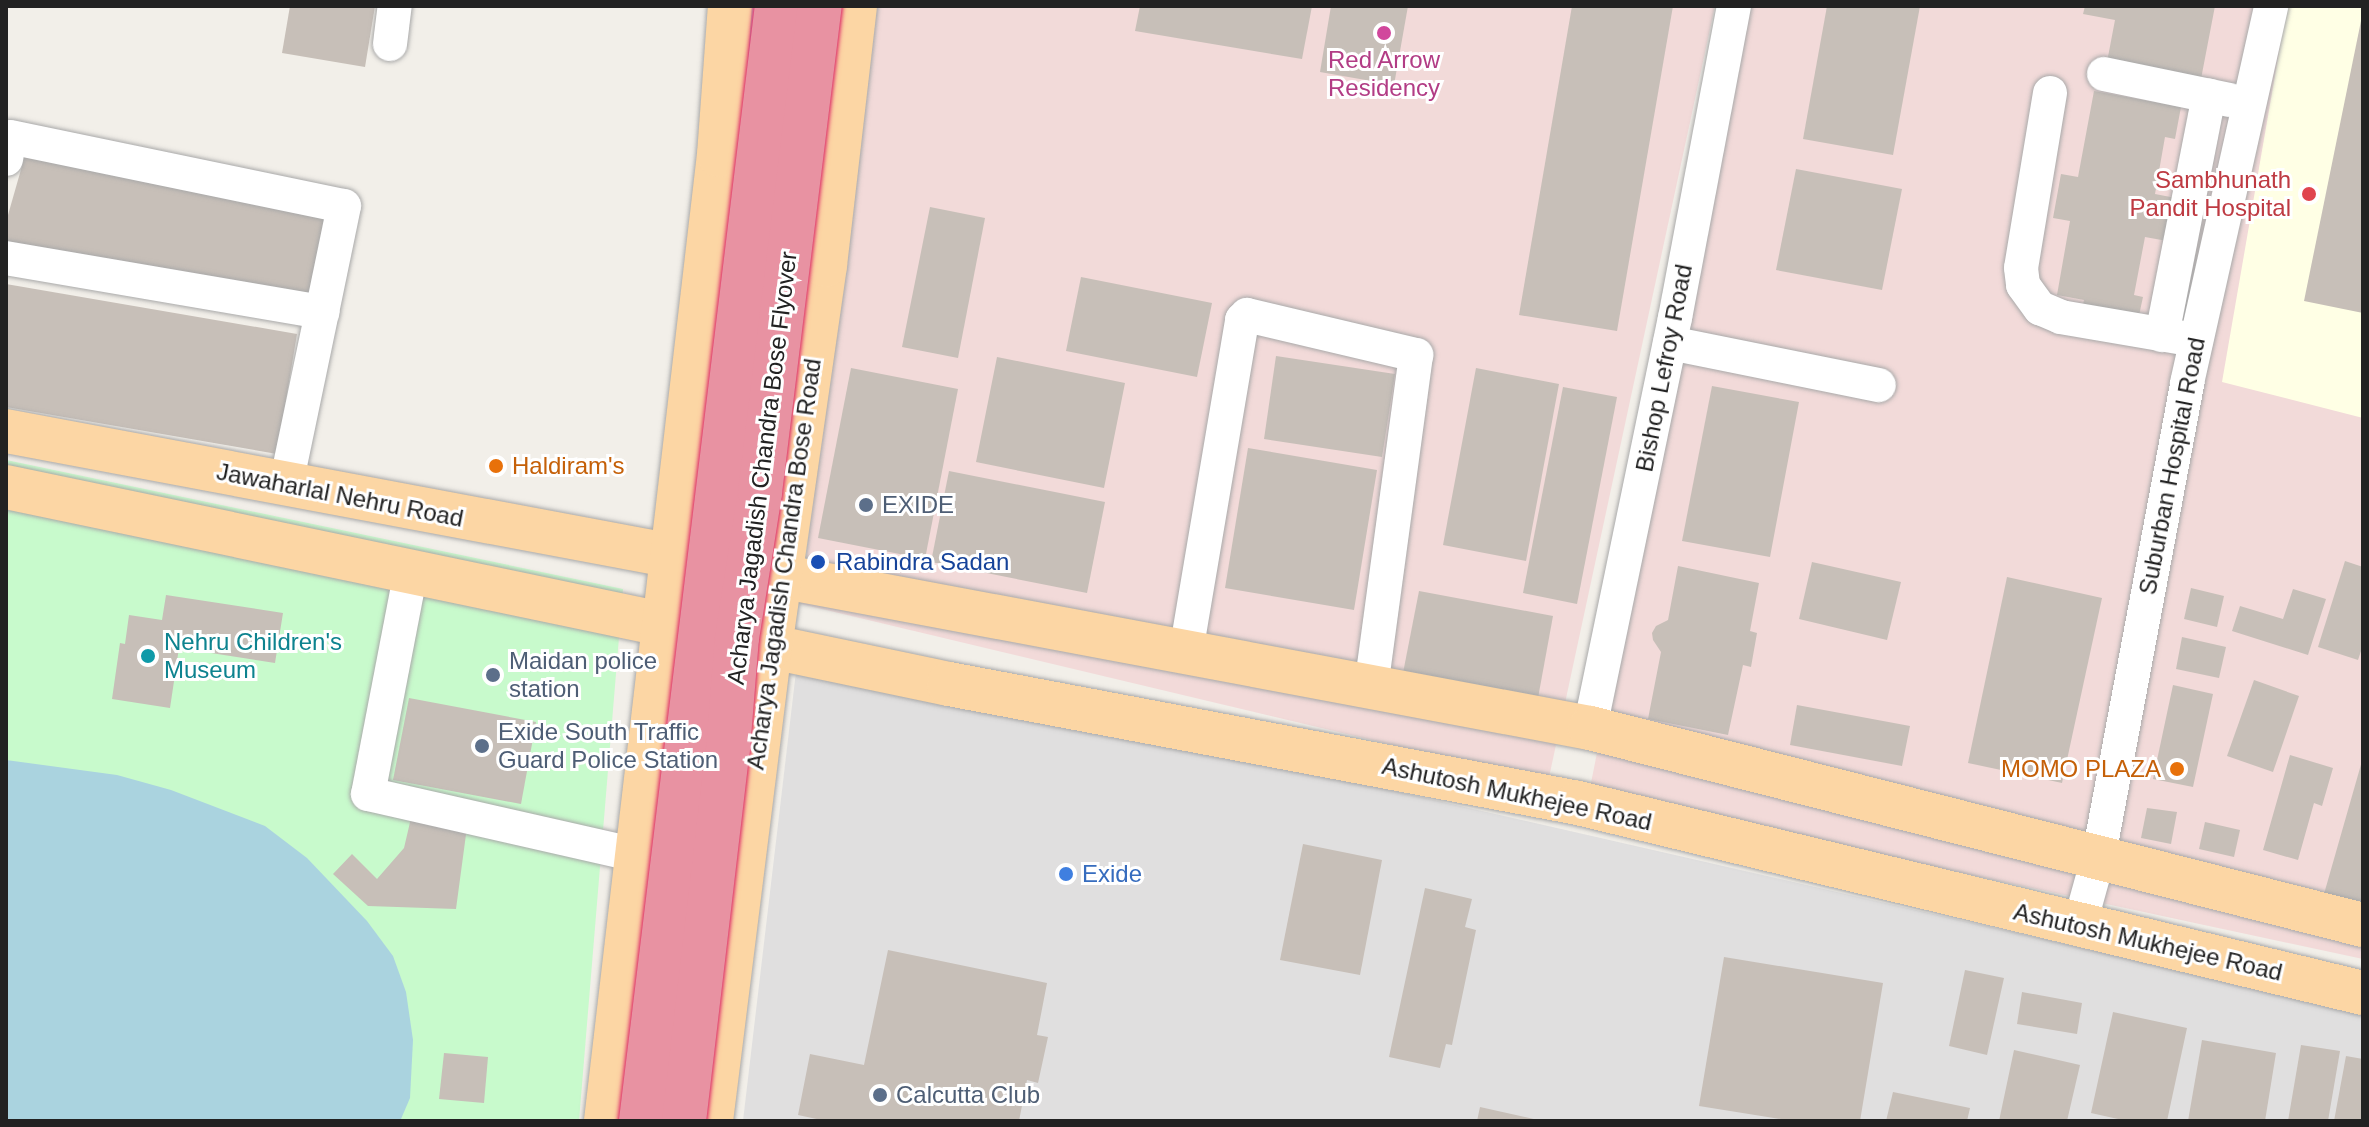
<!DOCTYPE html>
<style>
body{margin:0}
#map{position:relative;width:2369px;height:1127px;overflow:hidden;background:#f2efe9;font-family:Arial,sans-serif}
div>[style]{position:absolute}
[style*='--x']{left:calc(var(--x)*1px);top:calc(var(--y)*1px);width:calc(var(--w)*1px);rotate:calc(var(--a)*1deg)}
.residential>*{inset:0;background:#e0dfdf}
.commercial>*{inset:0;background:#f2dad9}
.education>*{inset:0;background:#ffffe5}
.park>*{inset:0;background:#c8facc}
.water>*{inset:0;background:#aad3df}
.building>*{inset:0;background:#c7bfb8}
.roads{filter:drop-shadow(0 0 2px #a9a9a9) drop-shadow(0 0 2px #a9a9a9)}
.minor>*{height:34px;margin:-17px;padding:0 17px;transform-origin:17px;border-radius:17px;background:#fff}
.major>*{height:44px;margin:-22px;padding:0 22px;transform-origin:22px;border-radius:22px;background:#fcd6a4}
.bridges{filter:drop-shadow(0 0 2px #dc2a67) drop-shadow(0 0 2px #dc2a67)}
.highway-bridge>*{height:44px;margin:-22px;padding:0 22px;transform-origin:22px;border-radius:22px;background:#e892a2}
.dots>*{width:22px;height:22px;translate:-50% -50%;box-sizing:border-box;border:4px solid #fff;border-radius:50%}
span{translate:-50% -50%;white-space:nowrap;text-align:center;line-height:1.15;-webkit-text-stroke:6px #fff;paint-order:stroke}
.hotel-label{font-size:24px;color:#b23c85}
.health-label{font-size:24px;color:#be3a42}
.right{translate:-100% -50%;text-align:right}
.street-label{font-size:24px;color:#222}
.food-label{font-size:24px;color:#c56008}
.left{translate:0 -50%;text-align:left}
.service-label{font-size:24px;color:#4e5e75}
.transit-label{font-size:24px;color:#164399}
.culture-label{font-size:24px;color:#0d838f}
.shop-label{font-size:24px;color:#366cbe}
.frame{position:absolute;inset:0;border:8px solid #222;pointer-events:none}
</style>
<div id="map">
<div class="residential">
<div style="clip-path:polygon(798px 655px,2363px 1012px,2363px 1121px,743px 1121px)"></div>
</div>
<div class="commercial">
<div style="clip-path:polygon(868px 6px,1715px 6px,1548px 782px,801px 604px)"></div>
<div style="clip-path:polygon(1746px 6px,2363px 6px,2363px 959px,1589px 793px)"></div>
</div>
<div class="education">
<div style="clip-path:polygon(2287px 6px,2363px 6px,2363px 418px,2222px 382px)"></div>
</div>
<div class="park">
<div style="clip-path:polygon(6px 460px,623px 589px,579px 1121px,6px 1121px)"></div>
</div>
<div class="water">
<div style="clip-path:polygon(6px 760px,117px 775px,171px 790px,265px 826px,307px 858px,367px 921px,393px 956px,406px 992px,413px 1040px,410px 1098px,401px 1119px,6px 1121px)"></div>
</div>
<div class="building">
<div style="clip-path:polygon(290px 6px,375px 6px,365px 67px,282px 53px)"></div>
<div style="clip-path:polygon(1140px 6px,1312px 6px,1302px 59px,1135px 31px)"></div>
<div style="clip-path:polygon(1331px 6px,1408px 6px,1394px 85px,1320px 72px)"></div>
<div style="clip-path:polygon(1572px 6px,1673px 6px,1617px 331px,1519px 315px)"></div>
<div style="clip-path:polygon(1827px 6px,1920px 6px,1893px 155px,1803px 139px)"></div>
<div style="clip-path:polygon(2085px 6px,2215px 6px,2201px 79px,2107px 62px,2115px 20px,2083px 14px)"></div>
<div style="clip-path:polygon(2362px 16px,2363px 16px,2363px 313px,2304px 301px)"></div>
<div style="clip-path:polygon(2094px 91px,2181px 107px,2175px 139px,2165px 137px,2155px 194px,2186px 200px,2178px 243px,2145px 237px,2134px 295px,2143px 297px,2138px 320px,2082px 309px,2084px 300px,2057px 295px,2070px 221px,2053px 218px,2061px 174px,2078px 177px)"></div>
<div style="clip-path:polygon(26px 152px,328px 220px,315px 297px,6px 244px,6px 222px)"></div>
<div style="clip-path:polygon(1796px 169px,1902px 189px,1882px 290px,1776px 270px)"></div>
<div style="clip-path:polygon(930px 207px,985px 218px,958px 358px,902px 347px)"></div>
<div style="clip-path:polygon(1081px 277px,1212px 303px,1197px 377px,1066px 351px)"></div>
<div style="clip-path:polygon(6px 284px,297px 334px,277px 454px,6px 407px)"></div>
<div style="clip-path:polygon(1276px 356px,1395px 374px,1382px 457px,1264px 439px)"></div>
<div style="clip-path:polygon(997px 357px,1125px 383px,1104px 488px,976px 462px)"></div>
<div style="clip-path:polygon(851px 368px,958px 389px,925px 559px,818px 538px)"></div>
<div style="clip-path:polygon(1476px 368px,1559px 384px,1526px 561px,1443px 545px)"></div>
<div style="clip-path:polygon(1712px 386px,1799px 402px,1770px 557px,1682px 541px)"></div>
<div style="clip-path:polygon(1563px 387px,1617px 397px,1577px 604px,1523px 593px)"></div>
<div style="clip-path:polygon(1248px 448px,1377px 470px,1354px 610px,1225px 588px)"></div>
<div style="clip-path:polygon(949px 471px,1105px 502px,1087px 593px,931px 562px)"></div>
<div style="clip-path:polygon(2345px 561px,2363px 567px,2363px 645px,2358px 660px,2318px 647px)"></div>
<div style="clip-path:polygon(1812px 562px,1901px 582px,1887px 640px,1799px 619px)"></div>
<div style="clip-path:polygon(1678px 566px,1759px 583px,1750px 631px,1757px 633px,1751px 667px,1743px 665px,1728px 735px,1648px 719px,1661px 652px,1653px 640px,1652px 633px,1656px 626px,1668px 620px)"></div>
<div style="clip-path:polygon(2007px 577px,2102px 598px,2062px 783px,1968px 763px)"></div>
<div style="clip-path:polygon(2191px 588px,2224px 596px,2217px 627px,2184px 619px)"></div>
<div style="clip-path:polygon(2293px 589px,2326px 599px,2308px 655px,2232px 631px,2240px 606px,2283px 619px)"></div>
<div style="clip-path:polygon(1419px 591px,1553px 616px,1538px 698px,1403px 673px)"></div>
<div style="clip-path:polygon(166px 595px,283px 613px,275px 663px,179px 648px,170px 708px,112px 699px,120px 643px,125px 644px,129px 615px,162px 620px)"></div>
<div style="clip-path:polygon(2182px 637px,2226px 647px,2219px 678px,2176px 669px)"></div>
<div style="clip-path:polygon(2254px 680px,2299px 696px,2273px 772px,2227px 756px)"></div>
<div style="clip-path:polygon(2173px 685px,2213px 694px,2193px 787px,2153px 779px)"></div>
<div style="clip-path:polygon(409px 698px,536px 722px,521px 804px,393px 780px)"></div>
<div style="clip-path:polygon(1797px 705px,1910px 726px,1902px 766px,1790px 745px)"></div>
<div style="clip-path:polygon(2290px 755px,2333px 768px,2322px 806px,2314px 803px,2298px 860px,2263px 850px)"></div>
<div style="clip-path:polygon(2362px 761px,2363px 761px,2363px 905px,2324px 894px)"></div>
<div style="clip-path:polygon(2147px 808px,2177px 812px,2171px 844px,2141px 838px)"></div>
<div style="clip-path:polygon(411px 818px,467px 827px,456px 909px,368px 906px,333px 874px,352px 854px,377px 879px,404px 848px)"></div>
<div style="clip-path:polygon(2205px 822px,2240px 830px,2234px 857px,2199px 849px)"></div>
<div style="clip-path:polygon(1303px 844px,1382px 860px,1360px 975px,1280px 960px)"></div>
<div style="clip-path:polygon(1425px 888px,1472px 899px,1465px 927px,1476px 930px,1452px 1045px,1446px 1044px,1440px 1068px,1389px 1057px)"></div>
<div style="clip-path:polygon(888px 950px,1047px 983px,1037px 1035px,1048px 1037px,1038px 1083px,1027px 1080px,1019px 1121px,826px 1121px,798px 1115px,810px 1054px,864px 1065px)"></div>
<div style="clip-path:polygon(1724px 957px,1883px 983px,1860px 1121px,1793px 1121px,1699px 1106px)"></div>
<div style="clip-path:polygon(1965px 970px,2004px 978px,1987px 1055px,1949px 1046px)"></div>
<div style="clip-path:polygon(2022px 992px,2082px 1003px,2077px 1034px,2017px 1024px)"></div>
<div style="clip-path:polygon(2113px 1012px,2187px 1028px,2167px 1121px,2127px 1121px,2091px 1113px)"></div>
<div style="clip-path:polygon(2202px 1040px,2276px 1053px,2265px 1121px,2188px 1121px)"></div>
<div style="clip-path:polygon(2301px 1045px,2340px 1051px,2328px 1121px,2288px 1121px)"></div>
<div style="clip-path:polygon(2014px 1050px,2080px 1065px,2067px 1121px,1999px 1121px)"></div>
<div style="clip-path:polygon(444px 1053px,488px 1057px,484px 1103px,439px 1099px)"></div>
<div style="clip-path:polygon(2346px 1056px,2363px 1059px,2363px 1121px,2334px 1121px)"></div>
<div style="clip-path:polygon(1893px 1092px,1970px 1108px,1967px 1121px,1886px 1121px)"></div>
<div style="clip-path:polygon(1480px 1107px,1538px 1120px,1537px 1121px,1477px 1121px)"></div>
</div>
<div class="roads">
<div class="minor">
<div style="--x:390;--y:44;--w:38;--a:-83"></div>
<div style="--x:2104;--y:74;--w:128;--a:11.7"></div>
<div style="--x:2050;--y:93;--w:177;--a:99.4"></div>
<div style="--x:2021;--y:268;--w:17;--a:83"></div>
<div style="--x:2023;--y:285;--w:29;--a:54"></div>
<div style="--x:2040;--y:308;--w:23;--a:23"></div>
<div style="--x:2061;--y:317;--w:137;--a:9.7"></div>
<div style="--x:6;--y:159;--w:22;--a:-80"></div>
<div style="--x:10;--y:137;--w:341;--a:11.7"></div>
<div style="--x:344;--y:206;--w:108;--a:101.7"></div>
<div style="--x:6;--y:258;--w:321;--a:9.7"></div>
<div style="--x:322;--y:312;--w:177;--a:101.8"></div>
<div style="--x:2162;--y:335;--w:244;--a:-78.9"></div>
<div style="--x:1670;--y:343;--w:213;--a:11.4"></div>
<div style="--x:411;--y:571;--w:227;--a:100.9"></div>
<div style="--x:368;--y:794;--w:275;--a:12.8"></div>
<div style="--x:1186;--y:652;--w:337;--a:-80.4"></div>
<div style="--x:1242;--y:320;--w:7;--a:-45"></div>
<div style="--x:1247;--y:315;--w:174;--a:13.3"></div>
<div style="--x:1416;--y:355;--w:335;--a:97.7"></div>
<div style="--x:1590;--y:728;--w:419;--a:-78.3"></div>
<div style="--x:1675;--y:318;--w:318;--a:-79.3"></div>
<div style="--x:2079;--y:927;--w:75;--a:-74.5"></div>
<div style="--x:2099;--y:855;--w:480;--a:-79.4"></div>
<div style="--x:2187;--y:383;--w:386;--a:-77.4"></div>
</div>
<div class="major">
<div style="--x:6;--y:431;--w:1612;--a:10.62"></div>
<div style="--x:1590;--y:728;--w:798;--a:14.3"></div>
<div style="--x:6;--y:487;--w:963;--a:11.8"></div>
<div style="--x:949;--y:684;--w:640;--a:10.71"></div>
<div style="--x:1578;--y:803;--w:808;--a:13.61"></div>
<div style="--x:606;--y:1121;--w:973;--a:-83.33"></div>
<div style="--x:719;--y:155;--w:149;--a:-85.8"></div>
<div style="--x:711;--y:1121;--w:478;--a:-82.9"></div>
<div style="--x:770;--y:647;--w:386;--a:-81.8"></div>
<div style="--x:825;--y:265;--w:261;--a:-83.4"></div>
</div>
</div>
<div class="bridges">
<div class="highway-bridge">
<div style="--x:641;--y:1121;--w:1123;--a:-83.05"></div>
<div style="--x:684;--y:1121;--w:375;--a:-83.3"></div>
<div style="--x:728;--y:749;--w:111;--a:-85.4"></div>
<div style="--x:737;--y:638;--w:148;--a:-81"></div>
<div style="--x:760;--y:492;--w:490;--a:-83"></div>
</div>
</div>
<div class="dots">
<div style="left:1384px;top:33px;background:#d1479c"></div>
<div style="left:2309px;top:194px;background:#e0444e"></div>
<div style="left:496px;top:466px;background:#e8710a"></div>
<div style="left:866px;top:505px;background:#5c6f8a"></div>
<div style="left:818px;top:562px;background:#1a4fb4"></div>
<div style="left:148px;top:656px;background:#0f9aa8"></div>
<div style="left:493px;top:675px;background:#5c6f8a"></div>
<div style="left:482px;top:746px;background:#5c6f8a"></div>
<div style="left:2177px;top:769px;background:#e8710a"></div>
<div style="left:1066px;top:874px;background:#3f7fe0"></div>
<div style="left:880px;top:1095px;background:#5c6f8a"></div>
</div>
<div class="hotel-label">
<span style="left:1384px;top:74px">Red Arrow<br>Residency</span>
</div>
<div class="health-label">
<span class="right" style="left:2291px;top:194px">Sambhunath<br>Pandit Hospital</span>
</div>
<div class="street-label">
<span style="left:1664px;top:368px;rotate:-79deg">Bishop Lefroy Road</span>
<span style="left:2172px;top:466px;rotate:-79deg">Suburban Hospital Road</span>
<span style="left:762px;top:468px;rotate:-83deg">Acharya Jagadish Chandra Bose Flyover</span>
<span style="left:340px;top:495px;rotate:11deg">Jawaharlal Nehru Road</span>
<span style="left:784px;top:564px;rotate:-82deg">Acharya Jagadish Chandra Bose Road</span>
<span style="left:1517px;top:794px;rotate:12deg">Ashutosh Mukhejee Road</span>
<span style="left:2148px;top:942px;rotate:13deg">Ashutosh Mukhejee Road</span>
</div>
<div class="food-label">
<span class="left" style="left:512px;top:466px">Haldiram's</span>
<span class="right" style="left:2161px;top:769px">MOMO PLAZA</span>
</div>
<div class="service-label">
<span class="left" style="left:882px;top:505px">EXIDE</span>
<span class="left" style="left:509px;top:675px">Maidan police<br>station</span>
<span class="left" style="left:498px;top:746px">Exide South Traffic<br>Guard Police Station</span>
<span class="left" style="left:896px;top:1095px">Calcutta Club</span>
</div>
<div class="transit-label">
<span class="left" style="left:836px;top:562px">Rabindra Sadan</span>
</div>
<div class="culture-label">
<span class="left" style="left:164px;top:656px">Nehru Children's<br>Museum</span>
</div>
<div class="shop-label">
<span class="left" style="left:1082px;top:874px">Exide</span>
</div>
<div class="frame"></div>
</div>
